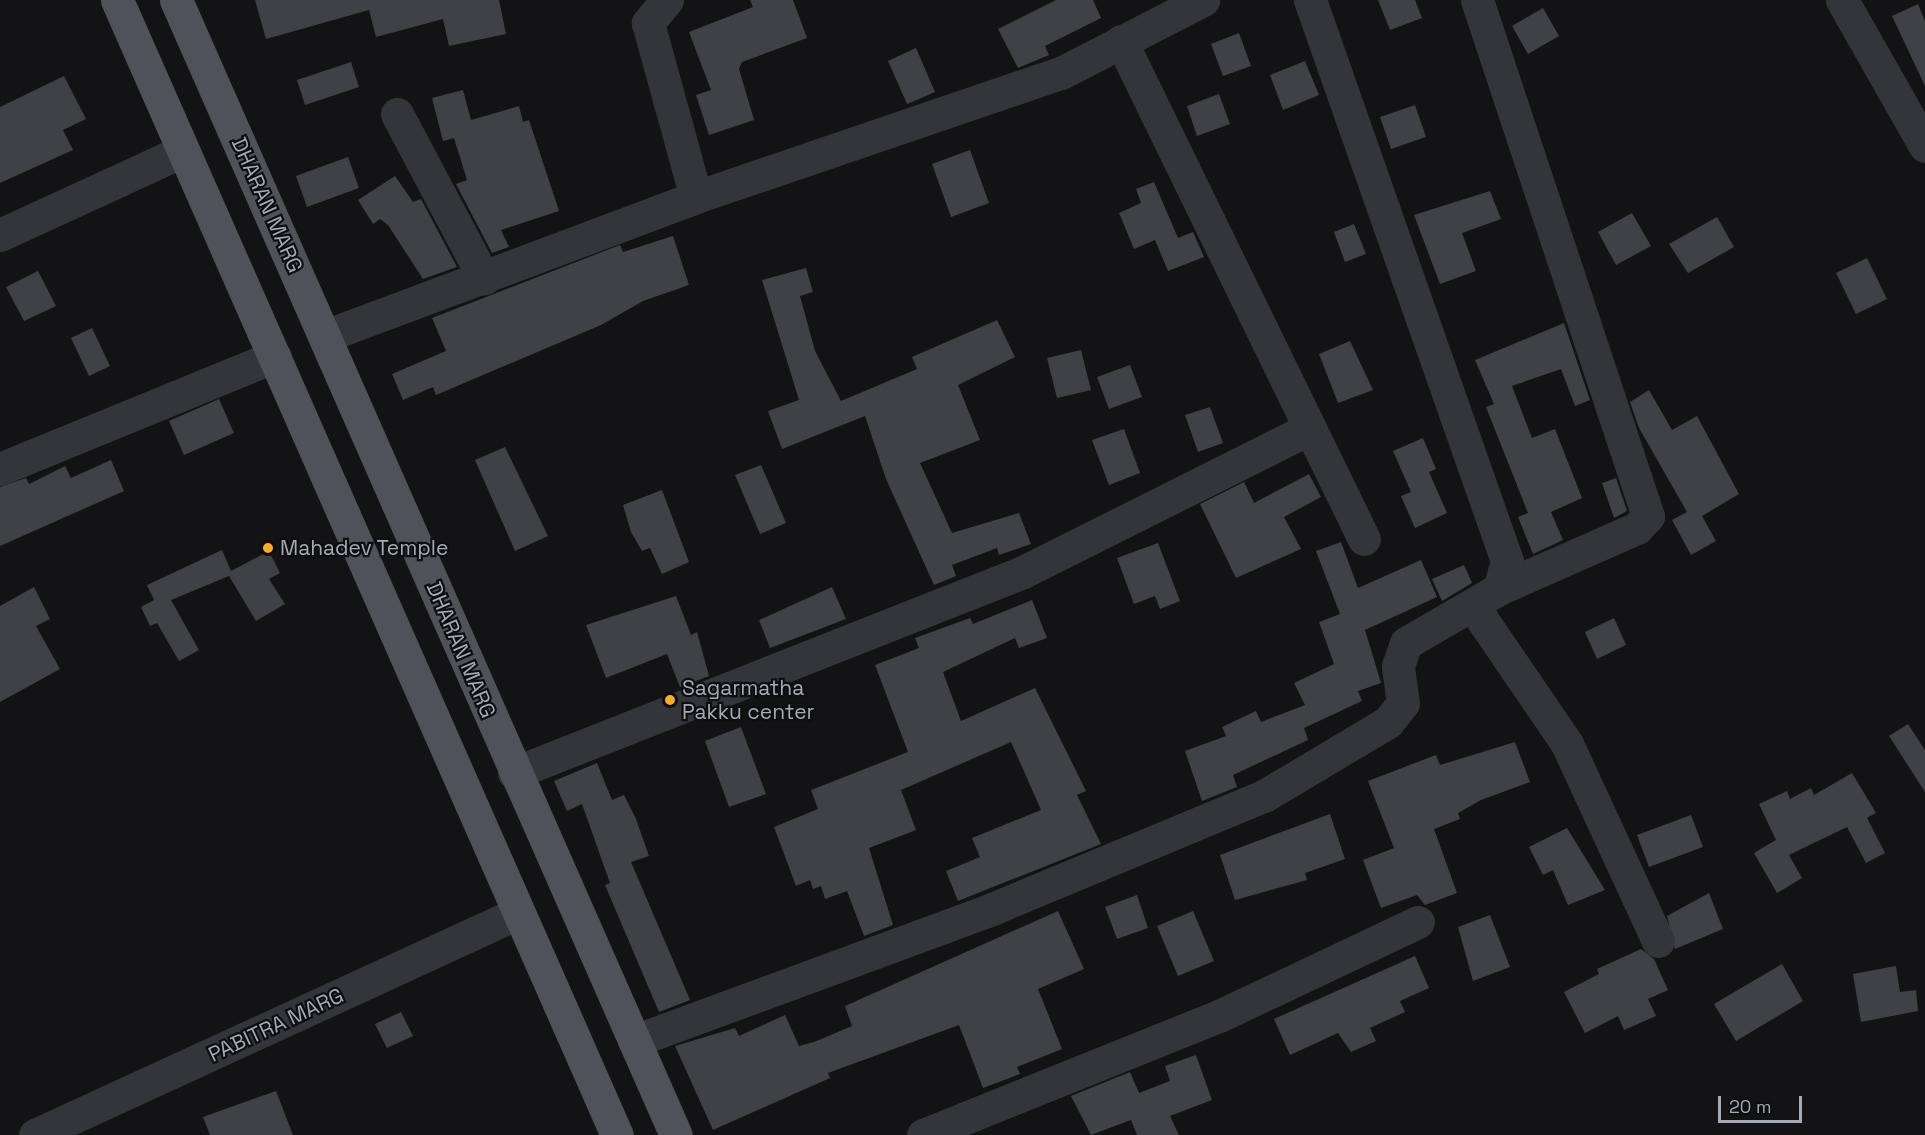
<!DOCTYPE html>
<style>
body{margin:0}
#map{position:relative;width:1925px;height:1135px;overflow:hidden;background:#131315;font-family:"Space Grotesk",sans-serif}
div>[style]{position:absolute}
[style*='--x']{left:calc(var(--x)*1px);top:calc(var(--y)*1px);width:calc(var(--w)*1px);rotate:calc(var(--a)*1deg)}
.building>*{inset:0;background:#3f4146}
.minor>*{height:33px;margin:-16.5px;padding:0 16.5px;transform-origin:16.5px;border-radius:16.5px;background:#34353b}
.major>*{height:33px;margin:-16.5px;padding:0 16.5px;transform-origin:16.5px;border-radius:16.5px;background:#50525a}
.dots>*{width:16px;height:16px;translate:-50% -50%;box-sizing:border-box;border:3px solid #0e0e10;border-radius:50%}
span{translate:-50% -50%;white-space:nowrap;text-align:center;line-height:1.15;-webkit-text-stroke:4.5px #0e0e10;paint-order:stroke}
.street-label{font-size:21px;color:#a4abb7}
.poi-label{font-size:21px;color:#a4abb7}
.left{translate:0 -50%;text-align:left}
.scale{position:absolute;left:1718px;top:1096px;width:84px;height:27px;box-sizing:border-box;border:3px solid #a4abb7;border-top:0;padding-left:8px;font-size:18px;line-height:21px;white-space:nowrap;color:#a4abb7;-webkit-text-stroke:4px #0e0e10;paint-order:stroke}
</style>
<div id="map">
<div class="building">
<div style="clip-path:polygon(255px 0,499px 0,506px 34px,449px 46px,443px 19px,376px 37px,369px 10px,266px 39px)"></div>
<div style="clip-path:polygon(750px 0,793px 0,807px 38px,742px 62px,739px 69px,754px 120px,709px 135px,696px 95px,711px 90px,689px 32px,753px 7px)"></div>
<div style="clip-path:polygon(1056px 0,1093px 0,1101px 18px,1045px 46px,1049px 55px,1018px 68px,998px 29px)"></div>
<div style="clip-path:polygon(1378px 0,1415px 0,1422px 18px,1390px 30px)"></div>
<div style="clip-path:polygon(1918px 4px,1925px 21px,1925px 86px,1892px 16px)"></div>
<div style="clip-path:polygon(1543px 8px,1559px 36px,1528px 54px,1512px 26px)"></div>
<div style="clip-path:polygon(1239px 33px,1251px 66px,1223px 76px,1211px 44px)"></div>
<div style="clip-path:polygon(916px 48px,935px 92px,907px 104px,888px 61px)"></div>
<div style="clip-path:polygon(1305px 61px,1319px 95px,1283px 110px,1270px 75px)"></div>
<div style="clip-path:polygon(351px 62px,359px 87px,305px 105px,297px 80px)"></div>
<div style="clip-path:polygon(64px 76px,86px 119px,63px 130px,73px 150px,0 183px,0 107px)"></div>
<div style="clip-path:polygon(463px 90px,471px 120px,519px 106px,523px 122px,529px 120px,559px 211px,501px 230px,509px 247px,492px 253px,456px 184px,467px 180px,454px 138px,443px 141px,432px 98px)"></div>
<div style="clip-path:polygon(1219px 94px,1230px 124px,1197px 136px,1187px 106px)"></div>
<div style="clip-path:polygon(1415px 105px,1426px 137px,1391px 149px,1380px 117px)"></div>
<div style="clip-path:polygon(970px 150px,989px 203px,951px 217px,932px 164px)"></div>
<div style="clip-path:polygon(348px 157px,359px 188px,307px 207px,296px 176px)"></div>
<div style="clip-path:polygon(395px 176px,413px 202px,421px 199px,457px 267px,423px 279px,388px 225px,380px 219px,373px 224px,358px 200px)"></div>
<div style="clip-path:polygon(1154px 182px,1178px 238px,1193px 232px,1204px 257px,1168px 271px,1155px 240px,1134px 249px,1119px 213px,1141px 203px,1136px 189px)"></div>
<div style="clip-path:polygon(1490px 191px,1501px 219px,1462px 233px,1476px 271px,1440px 284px,1414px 215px)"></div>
<div style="clip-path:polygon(1632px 213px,1651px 246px,1616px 265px,1598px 232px)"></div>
<div style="clip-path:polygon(1717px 217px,1734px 247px,1688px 273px,1669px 244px)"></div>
<div style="clip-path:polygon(1354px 224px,1366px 254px,1345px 262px,1334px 232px)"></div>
<div style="clip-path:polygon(673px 236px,689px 285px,643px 301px,601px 325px,436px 395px,433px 387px,403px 400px,392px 374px,446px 351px,432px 318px,620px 245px,623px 252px)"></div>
<div style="clip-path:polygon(1867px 258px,1887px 299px,1856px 314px,1836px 273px)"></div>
<div style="clip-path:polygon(806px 268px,813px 292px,800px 296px,815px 351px,841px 401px,917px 369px,912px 357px,997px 320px,1015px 357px,958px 385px,980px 440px,920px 463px,952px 533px,1019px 513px,1031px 544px,999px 555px,997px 548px,952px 565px,956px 576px,934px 585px,886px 479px,865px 416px,782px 449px,768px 411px,799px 400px,762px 280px)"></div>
<div style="clip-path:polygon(38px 271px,56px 306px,24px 321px,6px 287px)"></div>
<div style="clip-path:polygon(1564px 323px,1590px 400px,1575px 406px,1561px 369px,1512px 386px,1532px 438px,1555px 429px,1582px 498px,1551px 512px,1563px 540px,1533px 554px,1518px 517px,1528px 513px,1486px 407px,1494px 404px,1475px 360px)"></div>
<div style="clip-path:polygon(92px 328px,110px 366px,89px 376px,71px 338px)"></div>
<div style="clip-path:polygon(1350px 341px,1373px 390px,1338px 403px,1319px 354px)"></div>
<div style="clip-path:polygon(1081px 350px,1091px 390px,1057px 398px,1047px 358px)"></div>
<div style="clip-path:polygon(1130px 365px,1142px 397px,1109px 409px,1097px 377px)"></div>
<div style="clip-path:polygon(1649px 390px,1672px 430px,1697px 416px,1739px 494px,1702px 516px,1716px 541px,1691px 555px,1672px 520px,1687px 512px,1639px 428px,1630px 402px)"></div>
<div style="clip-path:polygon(219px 399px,234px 433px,184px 455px,169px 421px)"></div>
<div style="clip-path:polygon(1210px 407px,1223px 443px,1198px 452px,1185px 415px)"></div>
<div style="clip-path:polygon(1124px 429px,1140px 473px,1109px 485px,1092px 440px)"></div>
<div style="clip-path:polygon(1423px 438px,1436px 469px,1429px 472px,1447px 513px,1415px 528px,1401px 496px,1411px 492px,1393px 451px)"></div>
<div style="clip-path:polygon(505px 447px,548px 536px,515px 551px,475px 460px)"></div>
<div style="clip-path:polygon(111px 460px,124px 491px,0 546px,0 487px,26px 478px,29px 484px,65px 466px,71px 478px)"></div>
<div style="clip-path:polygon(761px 465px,786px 523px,760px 534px,735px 475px)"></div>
<div style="clip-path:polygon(1309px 474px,1321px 497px,1284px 517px,1301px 549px,1236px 578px,1200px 504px,1244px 482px,1254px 503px)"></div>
<div style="clip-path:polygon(1616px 478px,1627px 511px,1614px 518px,1602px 483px)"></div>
<div style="clip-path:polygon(662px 490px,689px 562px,662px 574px,650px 548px,642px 551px,631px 532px,623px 505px)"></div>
<div style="clip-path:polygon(1341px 542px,1358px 588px,1421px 560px,1437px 597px,1365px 630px,1381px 683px,1358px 691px,1362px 701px,1304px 728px,1308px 740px,1233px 775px,1237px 787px,1202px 801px,1185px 751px,1226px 736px,1222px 727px,1256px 711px,1261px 722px,1305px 705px,1294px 683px,1334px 664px,1319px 622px,1340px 614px,1316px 551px)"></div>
<div style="clip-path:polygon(1158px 543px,1180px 601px,1160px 609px,1155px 596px,1134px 604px,1117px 558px)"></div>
<div style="clip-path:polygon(222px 550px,231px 571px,269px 551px,280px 573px,269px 579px,285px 604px,256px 621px,229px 576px,171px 600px,199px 650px,179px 661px,157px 623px,150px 626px,141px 607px,154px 600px,147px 585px)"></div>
<div style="clip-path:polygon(1464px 565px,1472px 583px,1442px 601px,1432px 579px)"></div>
<div style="clip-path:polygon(34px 587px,50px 619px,36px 626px,60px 669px,0 702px,0 606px)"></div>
<div style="clip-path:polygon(832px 587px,846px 619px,770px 648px,759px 620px)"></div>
<div style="clip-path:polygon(676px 596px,691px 635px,697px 632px,709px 676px,680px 687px,667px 654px,606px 678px,586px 625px)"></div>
<div style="clip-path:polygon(1032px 600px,1047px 638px,1019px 648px,1015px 638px,943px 672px,961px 721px,1035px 688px,1086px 791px,1077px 795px,1101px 844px,958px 901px,946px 871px,980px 857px,972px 838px,1041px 810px,1011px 742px,901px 790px,916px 830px,869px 848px,893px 925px,864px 936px,847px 891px,825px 899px,821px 886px,813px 889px,810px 880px,796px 886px,774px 827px,818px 809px,811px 790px,908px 752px,875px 665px,919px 648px,915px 638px,970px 618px,973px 624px)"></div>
<div style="clip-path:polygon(1614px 618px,1626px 645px,1597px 659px,1585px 632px)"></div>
<div style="clip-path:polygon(1908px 724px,1925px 750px,1925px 792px,1889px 736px)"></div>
<div style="clip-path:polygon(741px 727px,766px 794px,729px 807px,705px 741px)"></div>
<div style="clip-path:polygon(1515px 742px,1530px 782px,1481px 800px,1458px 813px,1460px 819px,1434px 829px,1457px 893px,1425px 905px,1417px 895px,1381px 908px,1363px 860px,1394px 848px,1368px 781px,1436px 755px,1440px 765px)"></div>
<div style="clip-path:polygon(597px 763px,612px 800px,624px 795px,636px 819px,649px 856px,631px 862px,690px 1000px,659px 1012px,605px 885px,610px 883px,582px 804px,567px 811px,554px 781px)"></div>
<div style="clip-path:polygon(1852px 773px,1876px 813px,1867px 818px,1885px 853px,1866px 863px,1847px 827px,1789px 855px,1802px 878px,1777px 893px,1754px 853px,1776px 840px,1759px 804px,1787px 791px,1790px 799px,1811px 788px,1814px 795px)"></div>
<div style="clip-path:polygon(1330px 814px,1345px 859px,1305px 873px,1307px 880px,1235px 900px,1220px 855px)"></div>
<div style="clip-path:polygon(1691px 815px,1703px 847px,1649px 867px,1637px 835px)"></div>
<div style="clip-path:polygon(1567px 828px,1605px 890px,1568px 905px,1553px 870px,1543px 875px,1529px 847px)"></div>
<div style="clip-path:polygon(1709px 893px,1723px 929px,1675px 949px,1667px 916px)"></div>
<div style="clip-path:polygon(1137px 895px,1148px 928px,1117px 939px,1105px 907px)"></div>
<div style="clip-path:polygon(1058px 911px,1084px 969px,1038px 989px,1062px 1049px,1017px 1067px,1020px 1074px,983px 1088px,959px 1025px,828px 1073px,830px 1078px,713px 1130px,675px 1046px,735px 1028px,739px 1036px,785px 1015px,799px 1046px,814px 1042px,852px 1026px,845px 1006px)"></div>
<div style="clip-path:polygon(1193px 911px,1214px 961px,1178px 976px,1157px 926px)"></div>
<div style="clip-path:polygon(1490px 915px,1510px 967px,1473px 981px,1458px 927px)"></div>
<div style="clip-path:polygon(1641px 949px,1654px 959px,1668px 990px,1648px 999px,1656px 1016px,1624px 1030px,1618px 1016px,1585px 1033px,1564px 992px,1599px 974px,1597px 969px)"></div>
<div style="clip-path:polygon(1415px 956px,1429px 988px,1400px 1001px,1405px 1012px,1370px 1028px,1376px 1041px,1351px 1052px,1338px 1033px,1290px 1055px,1274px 1019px)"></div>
<div style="clip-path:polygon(1782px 964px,1803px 1001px,1736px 1041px,1714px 1004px)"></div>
<div style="clip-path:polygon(1896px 966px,1900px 992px,1916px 990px,1918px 1011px,1861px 1022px,1853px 974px)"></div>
<div style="clip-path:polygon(401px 1012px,413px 1036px,387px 1048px,375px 1024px)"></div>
<div style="clip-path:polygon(1196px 1055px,1212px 1100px,1170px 1116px,1179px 1135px,1137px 1135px,1131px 1120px,1091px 1135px,1071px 1096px,1130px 1072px,1139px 1093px,1170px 1081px,1165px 1066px)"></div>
<div style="clip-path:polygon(276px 1091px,293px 1135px,210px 1135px,203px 1117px)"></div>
</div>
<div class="minor">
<div style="--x:667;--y:0;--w:30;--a:130"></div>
<div style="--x:648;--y:23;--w:180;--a:74.6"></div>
<div style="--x:1477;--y:0;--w:544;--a:71.67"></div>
<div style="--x:1648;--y:516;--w:16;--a:133"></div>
<div style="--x:1637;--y:528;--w:151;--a:156.2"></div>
<div style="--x:1842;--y:0;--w:168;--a:60.4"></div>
<div style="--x:1121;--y:41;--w:554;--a:63.99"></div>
<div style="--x:397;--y:114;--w:186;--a:62.1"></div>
<div style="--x:0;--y:235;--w:201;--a:-24.7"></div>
<div style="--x:325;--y:336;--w:396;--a:-20.5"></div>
<div style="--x:696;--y:197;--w:385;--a:-18.8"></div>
<div style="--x:1061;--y:73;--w:160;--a:-27.2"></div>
<div style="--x:0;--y:469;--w:297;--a:-22.3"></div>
<div style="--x:1473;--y:606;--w:167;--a:55.7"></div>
<div style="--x:1567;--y:744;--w:217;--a:65.2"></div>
<div style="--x:514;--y:773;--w:547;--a:-21.55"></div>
<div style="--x:1023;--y:572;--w:321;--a:-26.6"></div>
<div style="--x:634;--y:1041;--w:382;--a:-20.2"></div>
<div style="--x:992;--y:909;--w:295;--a:-22.6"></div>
<div style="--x:1264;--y:796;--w:144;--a:-30.8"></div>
<div style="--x:1388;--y:722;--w:24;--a:-52"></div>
<div style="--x:1403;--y:703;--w:37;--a:-98"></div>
<div style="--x:1398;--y:666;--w:24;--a:-71"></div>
<div style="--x:1406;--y:643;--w:108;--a:-30.1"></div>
<div style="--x:1499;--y:589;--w:29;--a:-74"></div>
<div style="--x:1507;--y:561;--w:595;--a:-109.35"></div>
<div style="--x:35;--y:1135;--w:529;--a:-24.68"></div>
<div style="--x:923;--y:1135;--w:319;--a:-21.9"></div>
<div style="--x:1219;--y:1016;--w:220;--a:-25.3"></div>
</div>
<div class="major">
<div style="--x:117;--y:0;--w:1240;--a:66.23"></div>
<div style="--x:176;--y:0;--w:1240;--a:66.23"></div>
</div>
<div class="dots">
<div style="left:268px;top:548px;background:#ffab22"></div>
<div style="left:670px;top:700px;background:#ffab22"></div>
</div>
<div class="street-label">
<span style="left:267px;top:205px;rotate:66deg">DHARAN MARG</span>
<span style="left:461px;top:650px;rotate:67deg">DHARAN MARG</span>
<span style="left:276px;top:1025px;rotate:-25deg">PABITRA MARG</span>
</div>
<div class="poi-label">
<span class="left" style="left:280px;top:548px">Mahadev Temple</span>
<span class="left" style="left:682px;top:700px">Sagarmatha<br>Pakku center</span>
</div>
<div class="scale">20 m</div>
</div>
